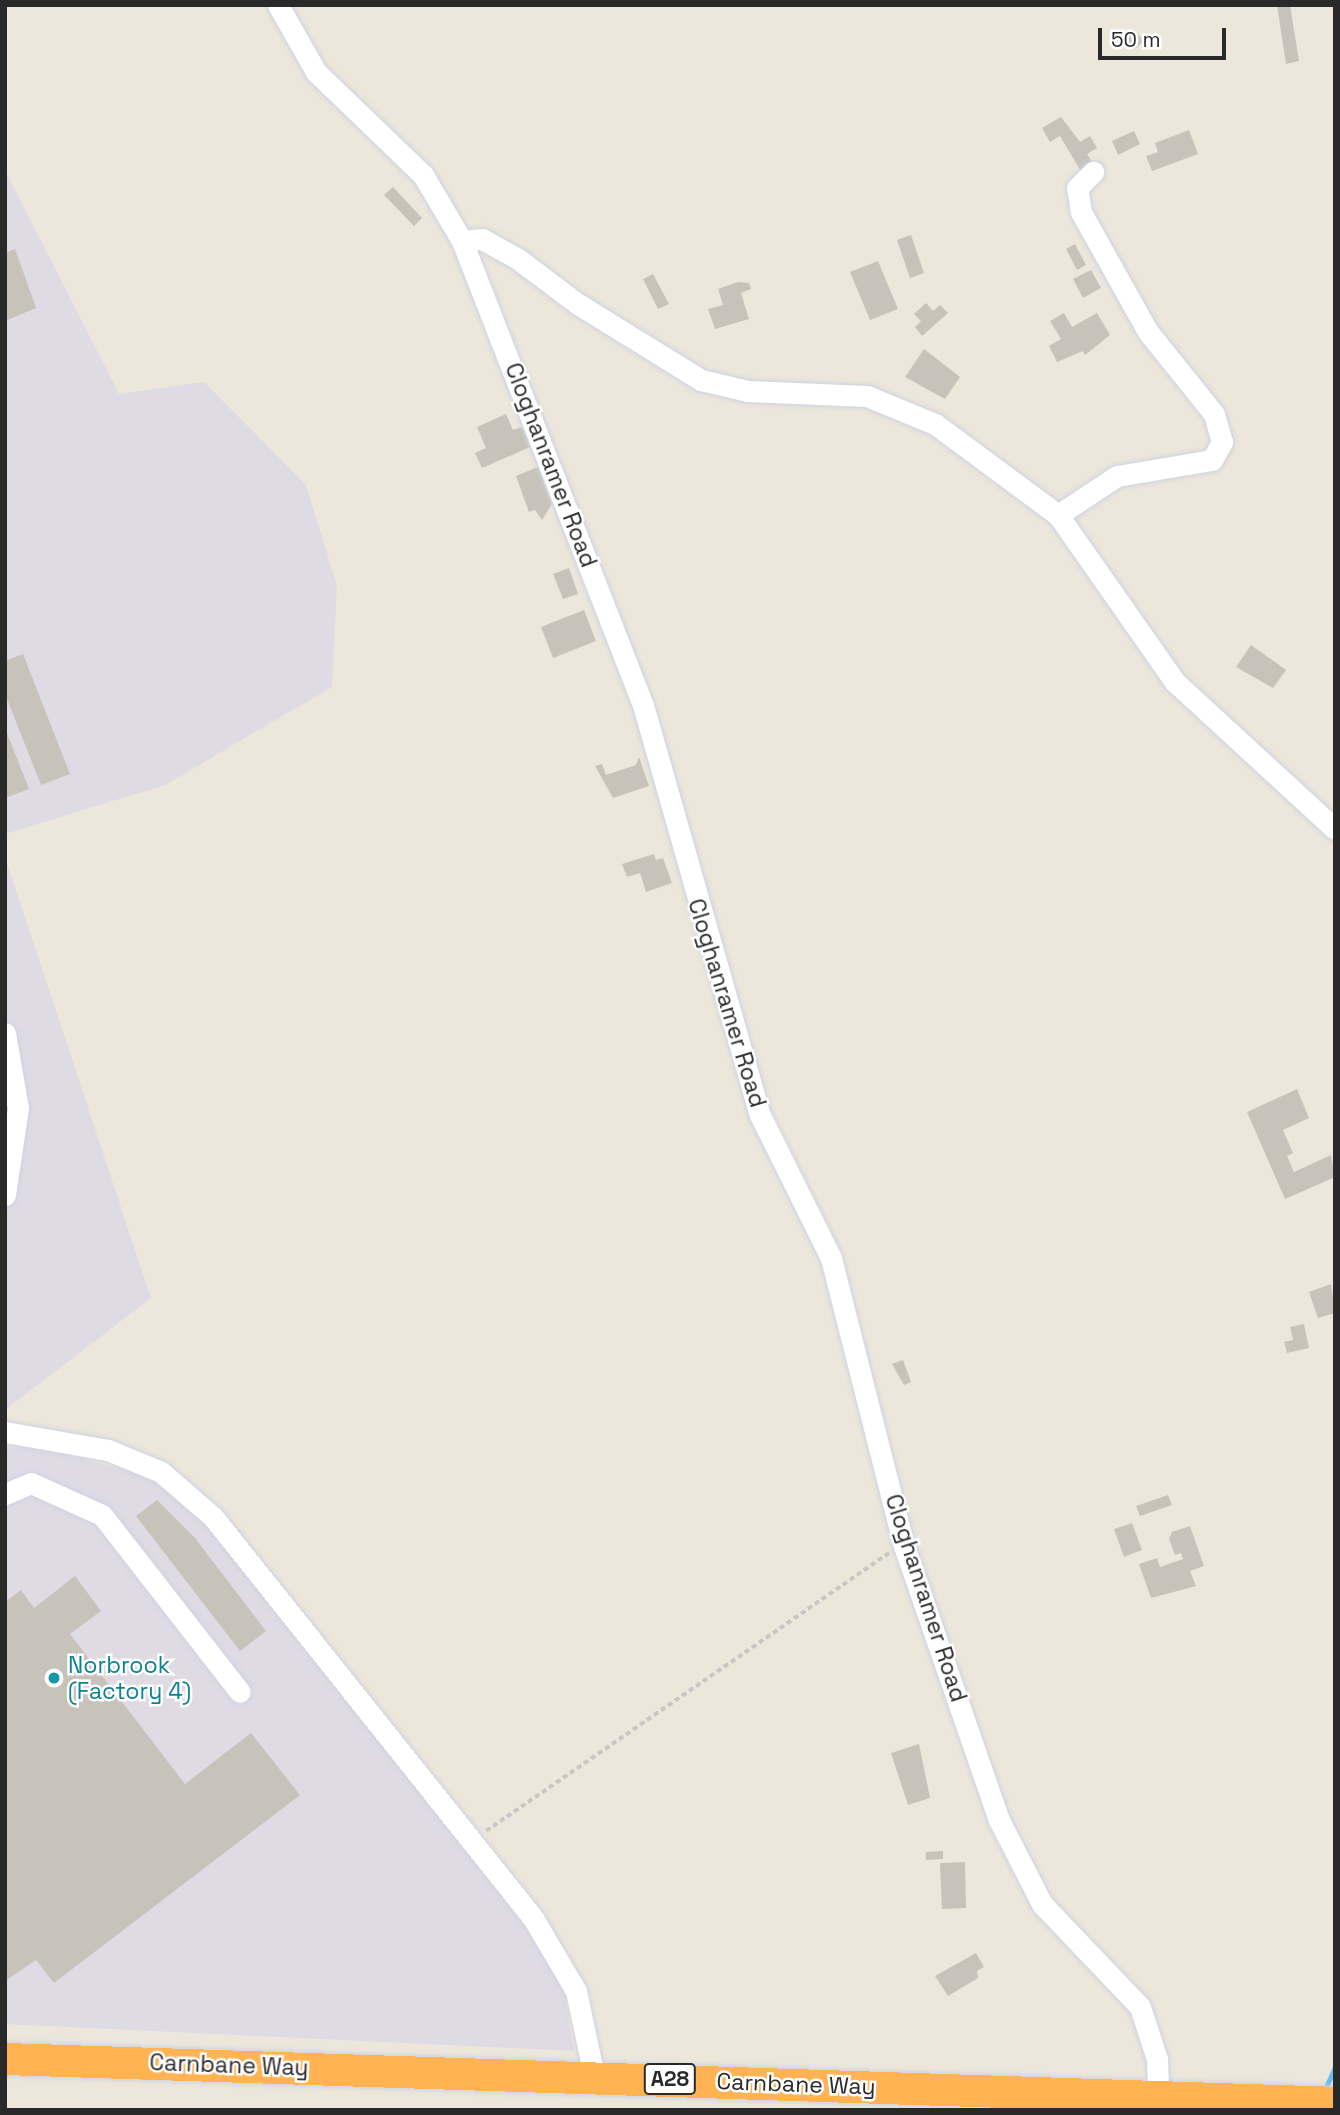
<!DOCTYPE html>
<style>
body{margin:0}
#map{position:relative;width:1340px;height:2115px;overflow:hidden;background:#ece7da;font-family:"Space Grotesk",sans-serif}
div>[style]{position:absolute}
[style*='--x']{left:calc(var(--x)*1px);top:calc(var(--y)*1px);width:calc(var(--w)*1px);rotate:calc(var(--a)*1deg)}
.industrial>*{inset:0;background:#dfdbe4}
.stream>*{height:5px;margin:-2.5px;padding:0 2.5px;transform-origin:2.5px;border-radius:2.5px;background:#6abcf1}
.building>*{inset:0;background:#c7c3ba}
.path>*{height:3.5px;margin-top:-1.75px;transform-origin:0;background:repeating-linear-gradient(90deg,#c7c7c7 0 5px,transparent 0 8.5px)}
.roads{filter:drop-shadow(0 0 2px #d0d1e3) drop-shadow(0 0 2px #d0d1e3)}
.minor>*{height:21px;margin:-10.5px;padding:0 10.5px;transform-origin:10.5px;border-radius:10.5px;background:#fff}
.highway>*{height:32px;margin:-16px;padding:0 16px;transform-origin:16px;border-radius:16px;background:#ffb352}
.dots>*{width:19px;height:19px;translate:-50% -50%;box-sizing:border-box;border:4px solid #fff;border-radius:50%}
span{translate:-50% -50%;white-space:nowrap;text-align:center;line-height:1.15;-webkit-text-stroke:5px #fff;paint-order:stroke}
.shield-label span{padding:2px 5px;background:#fff;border:2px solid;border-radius:5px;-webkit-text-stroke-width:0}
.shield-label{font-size:21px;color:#292929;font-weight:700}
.street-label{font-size:23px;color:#292929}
.culture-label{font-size:23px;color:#0d838f}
.left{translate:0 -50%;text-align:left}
.frame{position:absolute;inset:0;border:7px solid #292929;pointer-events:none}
.scale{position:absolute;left:1098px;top:28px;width:128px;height:32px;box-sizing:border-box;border:4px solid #292929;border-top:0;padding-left:9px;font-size:21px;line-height:24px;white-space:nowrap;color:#292929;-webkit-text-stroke:5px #fff;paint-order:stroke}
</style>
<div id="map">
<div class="industrial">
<div style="clip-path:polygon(5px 170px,119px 394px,204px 382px,306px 485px,337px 586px,332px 687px,165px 785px,5px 834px)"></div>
<div style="clip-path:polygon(5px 857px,151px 1298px,5px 1410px)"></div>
<div style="clip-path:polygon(39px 1447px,157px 1479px,189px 1499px,560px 1972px,574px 2051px,5px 2024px,5px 1448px)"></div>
</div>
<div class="stream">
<div style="--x:1326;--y:2087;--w:22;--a:-66"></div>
</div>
<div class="building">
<div style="clip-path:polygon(1277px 5px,1290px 5px,1299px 61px,1286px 64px)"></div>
<div style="clip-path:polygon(1134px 30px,1144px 41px,1135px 49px,1125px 38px)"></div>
<div style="clip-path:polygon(1061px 117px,1080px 142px,1090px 136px,1097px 148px,1087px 154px,1094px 165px,1082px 173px,1060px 136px,1050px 142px,1042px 128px)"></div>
<div style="clip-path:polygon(1189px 130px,1198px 154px,1152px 171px,1146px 156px,1158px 152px,1155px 143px)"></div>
<div style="clip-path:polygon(1134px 131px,1140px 144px,1118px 155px,1112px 141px)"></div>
<div style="clip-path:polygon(393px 187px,422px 218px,414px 226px,384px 195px)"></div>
<div style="clip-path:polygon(911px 235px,924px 273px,910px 278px,897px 240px)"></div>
<div style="clip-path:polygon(1075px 244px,1086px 265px,1077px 270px,1066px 249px)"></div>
<div style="clip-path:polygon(15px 249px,36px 308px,5px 321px,5px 253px)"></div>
<div style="clip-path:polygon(878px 261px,898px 309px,870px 320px,850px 272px)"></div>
<div style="clip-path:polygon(1091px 270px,1101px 288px,1083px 298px,1073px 279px)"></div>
<div style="clip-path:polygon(653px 274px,669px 304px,658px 309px,643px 279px)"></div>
<div style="clip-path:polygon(738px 282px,749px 283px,751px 289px,741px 293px,749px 319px,715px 329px,708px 309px,723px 305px,718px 289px)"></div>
<div style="clip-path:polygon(926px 303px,933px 311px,940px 305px,948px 313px,922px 336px,915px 327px,921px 321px,914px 314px)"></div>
<div style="clip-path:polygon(1064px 313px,1072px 327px,1097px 313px,1110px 335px,1085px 355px,1083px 351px,1057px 362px,1049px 346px,1061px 339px,1050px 321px)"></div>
<div style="clip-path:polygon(924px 349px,960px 377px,945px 399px,905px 377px)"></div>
<div style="clip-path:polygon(506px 414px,513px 430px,522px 427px,530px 447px,482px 468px,475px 453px,486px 448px,477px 427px)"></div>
<div style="clip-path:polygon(538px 467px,552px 504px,542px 520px,535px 510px,529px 512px,516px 476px)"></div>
<div style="clip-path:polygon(569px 568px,578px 594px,563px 599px,553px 574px)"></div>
<div style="clip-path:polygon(584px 610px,596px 641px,553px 658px,541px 627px)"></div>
<div style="clip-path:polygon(1251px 645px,1286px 670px,1273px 688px,1236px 667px)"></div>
<div style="clip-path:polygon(23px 654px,70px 774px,41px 785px,5px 694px,5px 661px)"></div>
<div style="clip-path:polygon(5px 728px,29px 789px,5px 798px)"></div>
<div style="clip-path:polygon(639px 757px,649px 786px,613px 798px,595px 766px,602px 764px,606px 775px,636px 765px)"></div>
<div style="clip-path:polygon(654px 854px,656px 860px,663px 858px,672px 883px,646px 892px,640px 873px,627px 877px,622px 864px)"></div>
<div style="clip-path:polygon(1297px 1089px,1309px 1118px,1283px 1130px,1293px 1153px,1287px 1156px,1294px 1172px,1331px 1155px,1335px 1177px,1285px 1199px,1247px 1112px)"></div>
<div style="clip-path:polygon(1331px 1284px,1335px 1313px,1318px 1318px,1309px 1292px)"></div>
<div style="clip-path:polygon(1304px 1324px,1309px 1348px,1287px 1353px,1284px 1342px,1293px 1340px,1290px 1327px)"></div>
<div style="clip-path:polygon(903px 1360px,911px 1382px,904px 1385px,892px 1364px)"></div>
<div style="clip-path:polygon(1168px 1495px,1172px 1505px,1140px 1516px,1136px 1506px)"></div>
<div style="clip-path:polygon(157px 1500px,195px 1538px,266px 1631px,240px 1651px,136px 1516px)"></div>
<div style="clip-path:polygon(1132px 1523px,1142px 1550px,1124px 1557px,1114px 1529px)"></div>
<div style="clip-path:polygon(1190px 1526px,1204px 1566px,1190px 1571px,1196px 1586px,1151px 1598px,1139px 1564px,1157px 1558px,1160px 1567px,1183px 1559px,1181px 1553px,1175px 1555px,1169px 1539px,1172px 1532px)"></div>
<div style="clip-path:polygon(75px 1576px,101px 1611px,70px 1634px,185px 1784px,251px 1733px,300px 1795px,54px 1983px,36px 1960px,5px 1981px,5px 1602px,21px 1590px,34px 1608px)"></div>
<div style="clip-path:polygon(919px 1744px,930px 1798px,908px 1805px,891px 1753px)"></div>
<div style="clip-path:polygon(943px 1851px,943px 1859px,926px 1860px,926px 1852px)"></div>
<div style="clip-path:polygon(965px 1862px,966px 1908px,942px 1909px,940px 1863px)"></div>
<div style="clip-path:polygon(976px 1953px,984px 1967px,977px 1971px,978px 1978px,948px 1996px,935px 1976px)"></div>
</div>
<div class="path">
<div style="--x:486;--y:1831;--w:490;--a:-34.6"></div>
</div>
<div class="roads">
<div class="minor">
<div style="--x:278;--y:5;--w:77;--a:60.4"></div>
<div style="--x:316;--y:72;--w:149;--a:43.9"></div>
<div style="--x:423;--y:175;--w:77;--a:59.4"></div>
<div style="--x:462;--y:241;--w:498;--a:68.7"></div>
<div style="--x:643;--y:705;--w:426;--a:74.1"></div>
<div style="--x:760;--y:1115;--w:160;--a:63.6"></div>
<div style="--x:831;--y:1258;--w:294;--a:75.8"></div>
<div style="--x:903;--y:1543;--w:293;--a:70.9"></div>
<div style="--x:999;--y:1820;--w:94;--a:62.9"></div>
<div style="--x:1042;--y:1904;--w:142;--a:46.4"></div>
<div style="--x:1140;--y:2007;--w:55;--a:71.9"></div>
<div style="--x:1157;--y:2059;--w:38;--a:88"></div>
<div style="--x:462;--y:241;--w:20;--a:-6"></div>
<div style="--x:482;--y:239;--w:41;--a:29.1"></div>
<div style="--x:518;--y:259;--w:75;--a:36.9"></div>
<div style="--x:578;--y:304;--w:145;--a:31.7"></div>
<div style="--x:701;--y:380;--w:48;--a:13.2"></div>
<div style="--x:748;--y:391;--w:119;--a:2.4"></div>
<div style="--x:867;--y:396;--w:74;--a:22.4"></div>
<div style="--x:935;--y:424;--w:153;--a:36.5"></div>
<div style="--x:1058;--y:515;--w:204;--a:55"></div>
<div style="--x:1175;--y:682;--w:217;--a:42.6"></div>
<div style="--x:1058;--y:515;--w:71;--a:-33.5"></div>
<div style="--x:1117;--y:476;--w:96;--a:-9.6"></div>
<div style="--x:1212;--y:460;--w:21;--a:-61"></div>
<div style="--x:1222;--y:442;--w:29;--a:-106"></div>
<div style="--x:1214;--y:414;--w:105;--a:-128.8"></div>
<div style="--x:1148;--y:332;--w:137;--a:-119.2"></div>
<div style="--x:1081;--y:212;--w:24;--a:-99"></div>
<div style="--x:1077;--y:188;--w:23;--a:-45"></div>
<div style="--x:5;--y:1033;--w:76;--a:80.2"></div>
<div style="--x:18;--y:1108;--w:88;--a:98.5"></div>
<div style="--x:5;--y:1432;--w:105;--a:9.9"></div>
<div style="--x:108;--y:1450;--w:57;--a:22.5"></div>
<div style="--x:161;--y:1472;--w:69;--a:40.9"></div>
<div style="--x:213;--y:1517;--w:513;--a:51.41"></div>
<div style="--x:533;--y:1918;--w:85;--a:59.5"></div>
<div style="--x:576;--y:1991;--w:87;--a:78"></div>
<div style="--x:5;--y:1494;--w:28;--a:-23"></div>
<div style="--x:31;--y:1483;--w:78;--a:24.3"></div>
<div style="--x:102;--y:1515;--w:224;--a:52.1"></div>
</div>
<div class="highway">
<div style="--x:5;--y:2059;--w:1331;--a:1.89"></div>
</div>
</div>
<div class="dots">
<div style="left:54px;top:1678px;background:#0f9aa8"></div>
</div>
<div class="shield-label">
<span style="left:670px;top:2079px">A28</span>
</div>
<div class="street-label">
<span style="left:551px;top:465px;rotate:69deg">Cloghanramer Road</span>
<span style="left:727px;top:1003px;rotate:73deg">Cloghanramer Road</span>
<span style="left:926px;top:1598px;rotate:72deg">Cloghanramer Road</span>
<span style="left:229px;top:2065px;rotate:2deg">Carnbane Way</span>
<span style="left:796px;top:2084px;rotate:2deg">Carnbane Way</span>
</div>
<div class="culture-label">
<span class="left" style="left:68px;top:1678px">Norbrook<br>(Factory 4)</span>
</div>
<div class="frame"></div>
<div class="scale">50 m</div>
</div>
